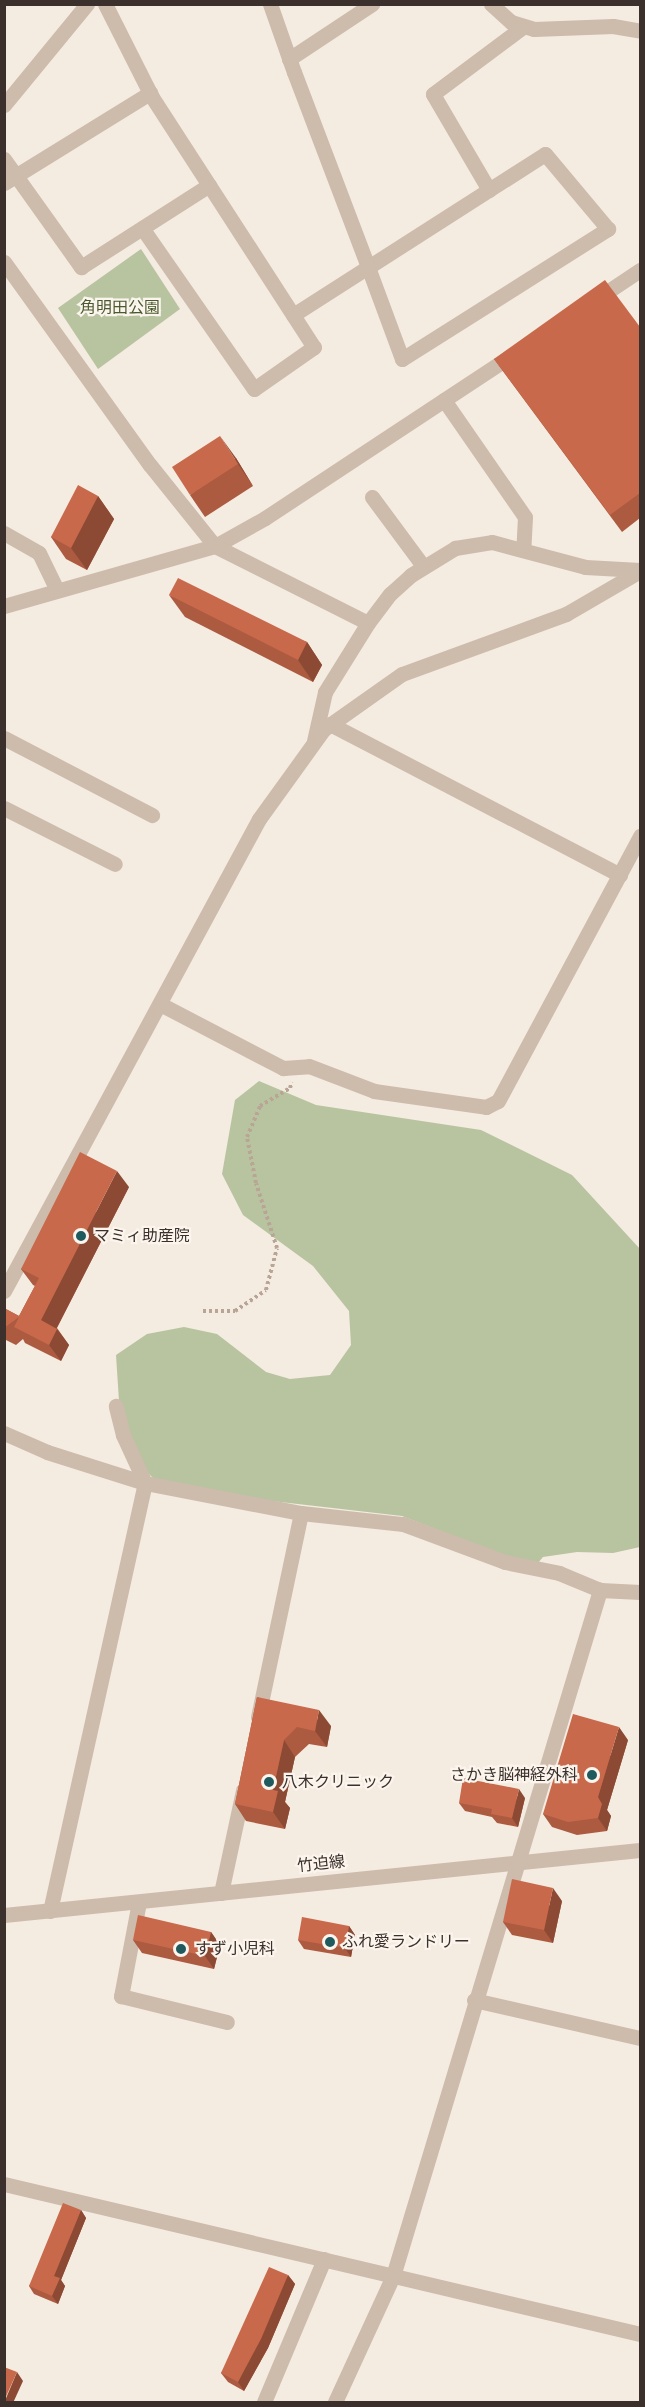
<!DOCTYPE html>
<meta charset="utf-8">
<style>
body{margin:0}
#map{position:relative;width:645px;height:2407px;overflow:hidden;background:#f4ebe1;font-family:"Work Sans","Noto Sans JP",sans-serif}
div>[style]{position:absolute}
[style*='--x']{left:calc(var(--x)*1px);top:calc(var(--y)*1px);width:calc(var(--w)*1px);rotate:calc(var(--a)*1deg)}
.green>*{inset:0;background:#b8c4a0}
.path>*{height:4px;margin-top:-2px;transform-origin:0;background:repeating-linear-gradient(90deg,#b9a596 0 3px,transparent 0 6px)}
.minor>*{height:15px;margin:-7.5px;padding:0 7.5px;transform-origin:7.5px;border-radius:7.5px;background:#cdbbac}
.wall>*{inset:0;background:#ac5a40}
.shaded-wall>*{inset:0;background:#8c4a34}
.building>*{inset:0;background:#c8694b}
.dots>*{width:16px;height:16px;translate:-50% -50%;box-sizing:border-box;border:3px solid #fbf5ee;border-radius:50%}
span{translate:-50% -50%;white-space:nowrap;text-align:center;line-height:1.15;-webkit-text-stroke:4.5px #fbf5ee;paint-order:stroke}
.park-label{font-size:16px;color:#4a5a2e}
.poi-label{font-size:16px;color:#3b302b}
.left{translate:0 -50%;text-align:left}
.right{translate:-100% -50%;text-align:right}
.street-label{font-size:16px;color:#3b302b}
.frame{position:absolute;inset:0;border:6px solid #3b302b;pointer-events:none}
</style>
<div id="map">
<div class="green">
<div style="clip-path:polygon(141px 249px,180px 309px,98px 369px,58px 308px)"></div>
<div style="clip-path:polygon(259px 1081px,316px 1105px,481px 1130px,572px 1175px,640px 1249px,640px 1547px,613px 1553px,577px 1552px,543px 1557px,537px 1564px,497px 1553px,402px 1516px,263px 1500px,155px 1480px,145px 1470px,130px 1440px,119px 1401px,116px 1355px,147px 1334px,184px 1327px,217px 1334px,266px 1372px,290px 1379px,330px 1375px,351px 1345px,349px 1311px,313px 1266px,243px 1215px,222px 1174px,235px 1100px)"></div>
</div>
<div class="path">
<div style="--x:203;--y:1311;--w:32;--a:0"></div>
<div style="--x:235;--y:1311;--w:37;--a:-34"></div>
<div style="--x:266;--y:1290;--w:43;--a:-75.3"></div>
<div style="--x:277;--y:1248;--w:68;--a:-107.9"></div>
<div style="--x:256;--y:1183;--w:47;--a:-101.1"></div>
<div style="--x:247;--y:1137;--w:34;--a:-67"></div>
<div style="--x:260;--y:1106;--w:35;--a:-31"></div>
<div style="--x:290;--y:1088;--w:6;--a:-72"></div>
</div>
<div class="minor">
<div style="--x:105;--y:4;--w:104;--a:63.2"></div>
<div style="--x:152;--y:97;--w:298;--a:57.1"></div>
<div style="--x:314;--y:347;--w:73;--a:145"></div>
<div style="--x:254;--y:389;--w:196;--a:-124.8"></div>
<div style="--x:270;--y:4;--w:72;--a:70.6"></div>
<div style="--x:294;--y:72;--w:209;--a:69.2"></div>
<div style="--x:368;--y:267;--w:98;--a:69.7"></div>
<div style="--x:402;--y:359;--w:244;--a:-32.3"></div>
<div style="--x:608;--y:229;--w:98;--a:-130"></div>
<div style="--x:545;--y:154;--w:210;--a:147.4"></div>
<div style="--x:368;--y:267;--w:89;--a:147.4"></div>
<div style="--x:491;--y:4;--w:27;--a:42"></div>
<div style="--x:511;--y:22;--w:24;--a:17"></div>
<div style="--x:534;--y:29;--w:79;--a:-2.2"></div>
<div style="--x:613;--y:26;--w:27;--a:10"></div>
<div style="--x:289;--y:59;--w:100;--a:-33.5"></div>
<div style="--x:4;--y:105;--w:131;--a:-50.6"></div>
<div style="--x:4;--y:159;--w:133;--a:54.5"></div>
<div style="--x:81;--y:267;--w:152;--a:-32.6"></div>
<div style="--x:4;--y:183;--w:172;--a:-31.7"></div>
<div style="--x:489;--y:190;--w:111;--a:-120.3"></div>
<div style="--x:433;--y:94;--w:112;--a:-36.7"></div>
<div style="--x:4;--y:262;--w:250;--a:54.3"></div>
<div style="--x:150;--y:465;--w:104;--a:51.3"></div>
<div style="--x:215;--y:546;--w:57;--a:-29.2"></div>
<div style="--x:265;--y:518;--w:300;--a:-33.4"></div>
<div style="--x:595;--y:300;--w:54;--a:-33.7"></div>
<div style="--x:444;--y:400;--w:142;--a:55.3"></div>
<div style="--x:525;--y:517;--w:33;--a:93"></div>
<div style="--x:372;--y:497;--w:86;--a:53.5"></div>
<div style="--x:4;--y:533;--w:40;--a:29.7"></div>
<div style="--x:39;--y:553;--w:41;--a:64.1"></div>
<div style="--x:4;--y:606;--w:219;--a:-15.9"></div>
<div style="--x:215;--y:546;--w:171;--a:26.7"></div>
<div style="--x:330;--y:724;--w:327;--a:27.5"></div>
<div style="--x:4;--y:738;--w:167;--a:27.5"></div>
<div style="--x:314;--y:741;--w:50;--a:-77.3"></div>
<div style="--x:325;--y:692;--w:81;--a:-58.1"></div>
<div style="--x:368;--y:623;--w:36;--a:-53"></div>
<div style="--x:390;--y:594;--w:28;--a:-42"></div>
<div style="--x:411;--y:575;--w:52;--a:-31.5"></div>
<div style="--x:455;--y:548;--w:37;--a:-9"></div>
<div style="--x:492;--y:542;--w:96;--a:15"></div>
<div style="--x:585;--y:567;--w:55;--a:3.1"></div>
<div style="--x:4;--y:808;--w:124;--a:26.8"></div>
<div style="--x:160;--y:1004;--w:139;--a:27.5"></div>
<div style="--x:283;--y:1068;--w:26;--a:-4"></div>
<div style="--x:309;--y:1066;--w:70;--a:21"></div>
<div style="--x:374;--y:1091;--w:113;--a:8.1"></div>
<div style="--x:486;--y:1107;--w:13;--a:-27"></div>
<div style="--x:498;--y:1101;--w:301;--a:-61.8"></div>
<div style="--x:4;--y:1291;--w:536;--a:-61.62"></div>
<div style="--x:259;--y:819;--w:111;--a:-54.2"></div>
<div style="--x:324;--y:729;--w:95;--a:-35.2"></div>
<div style="--x:402;--y:674;--w:175;--a:-20.1"></div>
<div style="--x:566;--y:614;--w:86;--a:-30.2"></div>
<div style="--x:4;--y:1433;--w:47;--a:23.8"></div>
<div style="--x:47;--y:1452;--w:103;--a:17.6"></div>
<div style="--x:145;--y:1483;--w:159;--a:10.9"></div>
<div style="--x:301;--y:1513;--w:103;--a:6.2"></div>
<div style="--x:403;--y:1524;--w:109;--a:20.4"></div>
<div style="--x:505;--y:1562;--w:55;--a:11.5"></div>
<div style="--x:559;--y:1573;--w:44;--a:22.5"></div>
<div style="--x:600;--y:1590;--w:40;--a:2.9"></div>
<div style="--x:258;--y:1717;--w:208;--a:-78.1"></div>
<div style="--x:221;--y:1893;--w:105;--a:-77.9"></div>
<div style="--x:139;--y:1902;--w:96;--a:100.8"></div>
<div style="--x:121;--y:1996;--w:109;--a:13.8"></div>
<div style="--x:50;--y:1911;--w:438;--a:-77.5"></div>
<div style="--x:145;--y:1483;--w:53;--a:-114.6"></div>
<div style="--x:123;--y:1435;--w:30;--a:-104"></div>
<div style="--x:4;--y:1915;--w:639;--a:-5.84"></div>
<div style="--x:474;--y:2000;--w:170;--a:12.9"></div>
<div style="--x:4;--y:2184;--w:653;--a:13.27"></div>
<div style="--x:264;--y:2402;--w:155;--a:-67.2"></div>
<div style="--x:335;--y:2402;--w:139;--a:-65.3"></div>
<div style="--x:393;--y:2276;--w:717;--a:-73.21"></div>
</div>
<div class="wall">
<div style="clip-path:polygon(640px 327px,640px 518px,622px 532px,494px 359px)"></div>
<div style="clip-path:polygon(236px 458px,253px 486px,205px 517px,190px 495px)"></div>
<div style="clip-path:polygon(98px 496px,114px 519px,87px 570px,66px 559px,51px 537px)"></div>
<div style="clip-path:polygon(169px 595px,307px 642px,322px 665px,313px 682px,185px 617px)"></div>
<div style="clip-path:polygon(129px 1187px,57px 1328px,69px 1345px,61px 1361px,25px 1343px,23px 1339px,16px 1345px,4px 1339px,4px 1308px,19px 1316px,35px 1286px,33px 1285px,21px 1269px)"></div>
<div style="clip-path:polygon(257px 1697px,331px 1726px,327px 1747px,309px 1744px,295px 1757px,285px 1802px,290px 1808px,285px 1829px,246px 1821px,235px 1804px)"></div>
<div style="clip-path:polygon(628px 1740px,607px 1810px,611px 1816px,607px 1831px,577px 1835px,552px 1827px,543px 1814px)"></div>
<div style="clip-path:polygon(525px 1798px,518px 1827px,497px 1823px,492px 1817px,465px 1811px,459px 1803px)"></div>
<div style="clip-path:polygon(562px 1901px,553px 1943px,512px 1935px,503px 1922px)"></div>
<div style="clip-path:polygon(349px 1926px,355px 1935px,351px 1957px,304px 1949px,298px 1940px)"></div>
<div style="clip-path:polygon(211px 1932px,220px 1945px,214px 1969px,142px 1953px,133px 1940px)"></div>
<div style="clip-path:polygon(81px 2210px,86px 2218px,61px 2280px,65px 2286px,58px 2304px,34px 2294px,29px 2286px)"></div>
<div style="clip-path:polygon(288px 2275px,295px 2284px,268px 2348px,244px 2391px,228px 2382px,221px 2373px)"></div>
</div>
<div class="shaded-wall">
<div style="clip-path:polygon(220px 436px,236px 458px,253px 486px,238px 464px)"></div>
<div style="clip-path:polygon(98px 496px,114px 519px,87px 570px,71px 548px)"></div>
<div style="clip-path:polygon(307px 642px,322px 665px,313px 682px,298px 660px)"></div>
<div style="clip-path:polygon(117px 1171px,129px 1187px,52px 1337px,41px 1320px)"></div>
<div style="clip-path:polygon(57px 1329px,69px 1345px,61px 1361px,49px 1345px)"></div>
<div style="clip-path:polygon(319px 1710px,331px 1726px,327px 1747px,315px 1731px)"></div>
<div style="clip-path:polygon(619px 1727px,628px 1740px,607px 1810px,611px 1816px,607px 1831px,598px 1818px,598px 1797px)"></div>
<div style="clip-path:polygon(284px 1740px,295px 1757px,285px 1802px,290px 1808px,285px 1829px,273px 1812px,273px 1790px)"></div>
<div style="clip-path:polygon(519px 1789px,525px 1798px,518px 1827px,512px 1818px)"></div>
<div style="clip-path:polygon(553px 1888px,562px 1901px,553px 1943px,544px 1930px)"></div>
<div style="clip-path:polygon(349px 1926px,355px 1935px,351px 1957px,345px 1948px)"></div>
<div style="clip-path:polygon(211px 1932px,220px 1945px,214px 1969px,205px 1956px)"></div>
<div style="clip-path:polygon(81px 2210px,86px 2218px,61px 2280px,65px 2286px,58px 2304px,52px 2296px,54px 2276px)"></div>
<div style="clip-path:polygon(288px 2275px,295px 2284px,268px 2348px,244px 2391px,238px 2382px)"></div>
<div style="clip-path:polygon(17px 2372px,23px 2381px,13px 2403px,4px 2403px)"></div>
</div>
<div class="building">
<div style="clip-path:polygon(605px 280px,640px 327px,640px 493px,610px 515px,494px 359px)"></div>
<div style="clip-path:polygon(220px 436px,238px 464px,190px 495px,172px 467px)"></div>
<div style="clip-path:polygon(78px 485px,98px 496px,71px 548px,51px 537px)"></div>
<div style="clip-path:polygon(178px 578px,307px 642px,298px 660px,169px 595px)"></div>
<div style="clip-path:polygon(80px 1152px,117px 1171px,41px 1320px,57px 1329px,49px 1345px,14px 1327px,19px 1317px,4px 1328px,4px 1308px,19px 1316px,39px 1278px,21px 1269px)"></div>
<div style="clip-path:polygon(257px 1697px,319px 1710px,315px 1731px,297px 1727px,284px 1740px,273px 1790px,278px 1791px,273px 1812px,235px 1804px)"></div>
<div style="clip-path:polygon(573px 1714px,619px 1727px,598px 1797px,602px 1804px,598px 1818px,568px 1822px,543px 1814px)"></div>
<div style="clip-path:polygon(463px 1778px,519px 1789px,512px 1818px,491px 1814px,492px 1809px,459px 1803px)"></div>
<div style="clip-path:polygon(512px 1879px,553px 1888px,544px 1930px,503px 1922px)"></div>
<div style="clip-path:polygon(138px 1915px,211px 1932px,205px 1956px,133px 1940px)"></div>
<div style="clip-path:polygon(302px 1917px,349px 1926px,345px 1948px,298px 1940px)"></div>
<div style="clip-path:polygon(63px 2203px,81px 2210px,54px 2276px,60px 2278px,52px 2296px,29px 2286px)"></div>
<div style="clip-path:polygon(269px 2267px,288px 2275px,261px 2339px,238px 2382px,221px 2373px)"></div>
<div style="clip-path:polygon(4px 2367px,17px 2372px,4px 2401px)"></div>
</div>
<div class="dots">
<div style="left:81px;top:1236px;background:#1f5a5e"></div>
<div style="left:592px;top:1775px;background:#1f5a5e"></div>
<div style="left:269px;top:1782px;background:#1f5a5e"></div>
<div style="left:330px;top:1942px;background:#1f5a5e"></div>
<div style="left:181px;top:1949px;background:#1f5a5e"></div>
</div>
<div class="park-label">
<span style="left:120px;top:308px">角明田公園</span>
</div>
<div class="poi-label">
<span class="left" style="left:94px;top:1236px">マミィ助産院</span>
<span class="right" style="left:578px;top:1775px">さかき脳神経外科</span>
<span class="left" style="left:282px;top:1782px">八木クリニック</span>
<span class="left" style="left:342px;top:1942px">ふれ愛ランドリー</span>
<span class="left" style="left:195px;top:1949px">すず小児科</span>
</div>
<div class="street-label">
<span style="left:321px;top:1864px;rotate:-6deg">竹迫線</span>
</div>
<div class="frame"></div>
</div>
